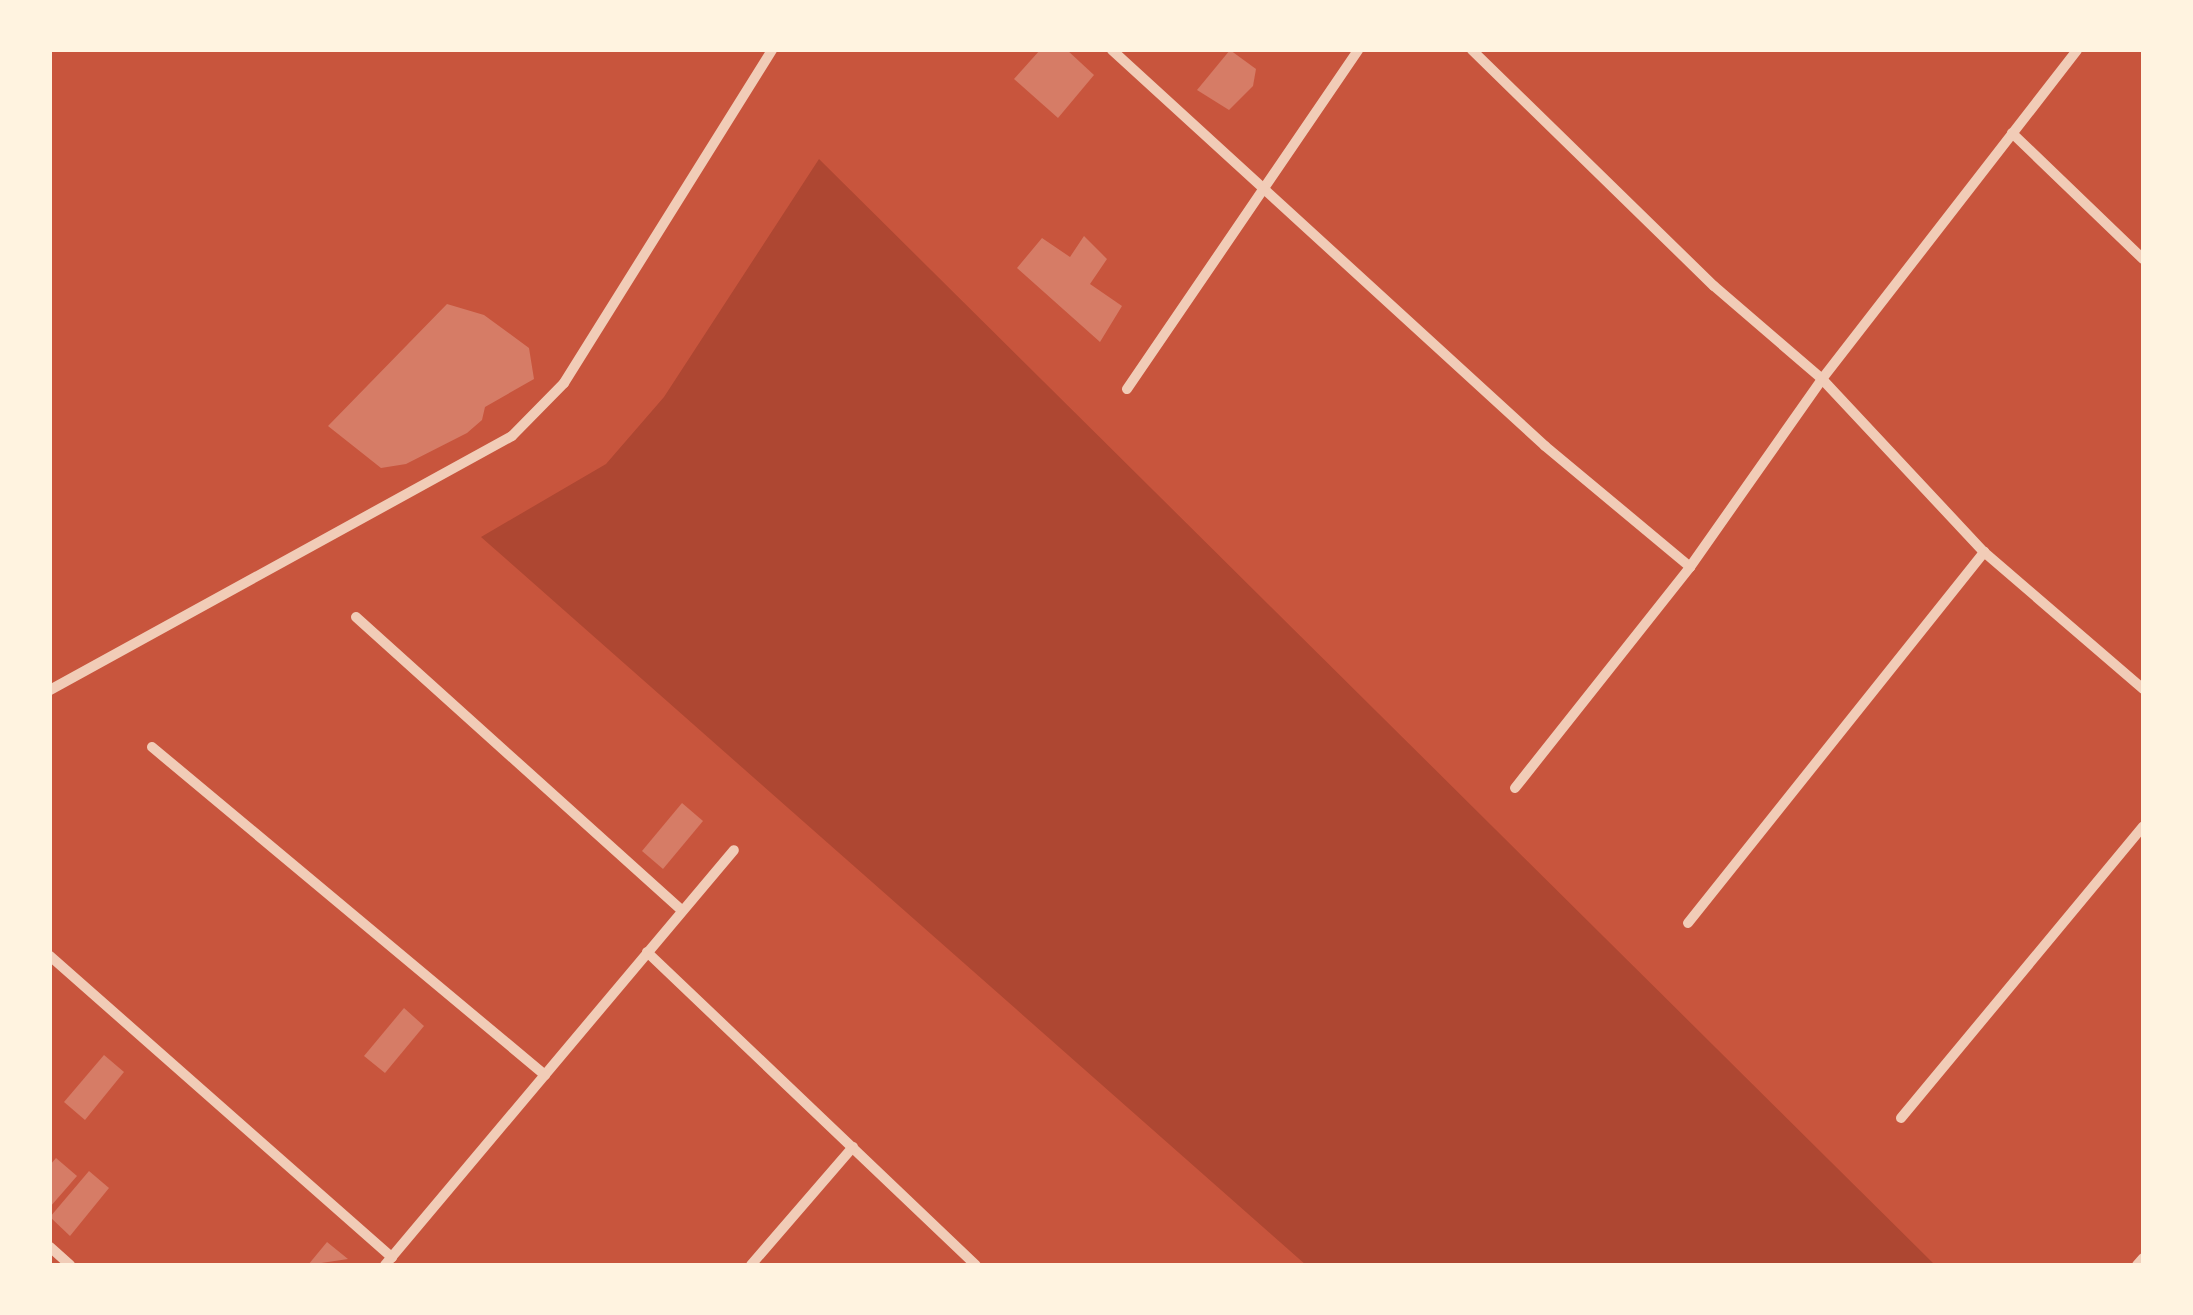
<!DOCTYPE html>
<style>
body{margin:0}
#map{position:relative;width:2193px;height:1315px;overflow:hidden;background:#c8553d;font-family:"Asap Condensed",sans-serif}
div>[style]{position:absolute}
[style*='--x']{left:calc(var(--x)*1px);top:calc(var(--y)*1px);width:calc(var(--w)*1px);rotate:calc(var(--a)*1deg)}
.green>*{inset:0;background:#ae4732}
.building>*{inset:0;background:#d67c66}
.minor>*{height:10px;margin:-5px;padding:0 5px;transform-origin:5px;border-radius:5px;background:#f1ccb7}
span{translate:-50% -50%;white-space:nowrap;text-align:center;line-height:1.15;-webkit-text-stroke:8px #fff3e0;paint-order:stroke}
.frame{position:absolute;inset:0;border:52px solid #fff3e0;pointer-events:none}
</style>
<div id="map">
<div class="green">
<div style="clip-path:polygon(819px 159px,1935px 1265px,1306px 1265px,481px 537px,606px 464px,664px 397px)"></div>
</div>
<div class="building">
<div style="clip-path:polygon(1040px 50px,1067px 50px,1094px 75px,1058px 118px,1014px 79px)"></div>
<div style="clip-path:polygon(1230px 50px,1256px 69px,1253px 86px,1229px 110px,1197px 90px)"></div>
<div style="clip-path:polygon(1084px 236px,1107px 259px,1090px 284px,1122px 306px,1100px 342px,1017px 268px,1042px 238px,1070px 257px)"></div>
<div style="clip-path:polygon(447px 304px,484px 315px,529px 348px,534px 379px,485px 407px,482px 420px,467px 433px,406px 464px,381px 468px,328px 426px)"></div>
<div style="clip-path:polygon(682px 803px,703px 821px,663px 869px,642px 851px)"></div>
<div style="clip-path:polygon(404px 1008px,424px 1026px,385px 1073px,364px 1056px)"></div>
<div style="clip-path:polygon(104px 1055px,124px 1072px,85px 1120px,64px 1102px)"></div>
<div style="clip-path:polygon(56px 1158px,77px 1176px,50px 1207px,50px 1165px)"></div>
<div style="clip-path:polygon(89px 1171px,109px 1188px,70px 1236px,50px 1217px)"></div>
<div style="clip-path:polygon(327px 1242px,348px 1259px,308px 1265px)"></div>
</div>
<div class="minor">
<div style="--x:1112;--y:50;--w:587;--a:42.44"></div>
<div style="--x:1545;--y:446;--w:189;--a:39.8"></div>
<div style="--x:1472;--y:50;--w:338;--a:44.3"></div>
<div style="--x:1714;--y:286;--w:143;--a:40.7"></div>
<div style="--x:1822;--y:379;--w:237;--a:46.9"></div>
<div style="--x:1984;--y:552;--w:210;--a:40.7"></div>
<div style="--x:2012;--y:133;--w:182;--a:43.9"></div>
<div style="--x:1127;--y:389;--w:410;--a:-55.7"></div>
<div style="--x:356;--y:617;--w:439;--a:42"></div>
<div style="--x:50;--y:690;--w:527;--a:-28.8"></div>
<div style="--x:512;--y:436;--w:74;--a:-45.5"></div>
<div style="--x:564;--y:383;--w:393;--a:-58"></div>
<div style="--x:152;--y:747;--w:512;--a:39.85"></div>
<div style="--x:1515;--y:788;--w:282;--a:-51.6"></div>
<div style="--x:1690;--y:567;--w:230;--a:-54.9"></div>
<div style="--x:1822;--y:379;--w:416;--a:-52.2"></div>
<div style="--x:1688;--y:923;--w:475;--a:-51.4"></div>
<div style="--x:647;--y:952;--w:454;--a:43.6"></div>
<div style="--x:50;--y:956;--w:456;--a:41.4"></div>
<div style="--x:1901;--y:1118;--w:379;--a:-50.3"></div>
<div style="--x:50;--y:1247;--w:27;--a:42"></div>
<div style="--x:385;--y:1265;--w:542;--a:-49.94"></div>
<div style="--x:751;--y:1265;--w:156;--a:-49.2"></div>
<div style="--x:2137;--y:1265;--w:9;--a:-49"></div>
</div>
<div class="frame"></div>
</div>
